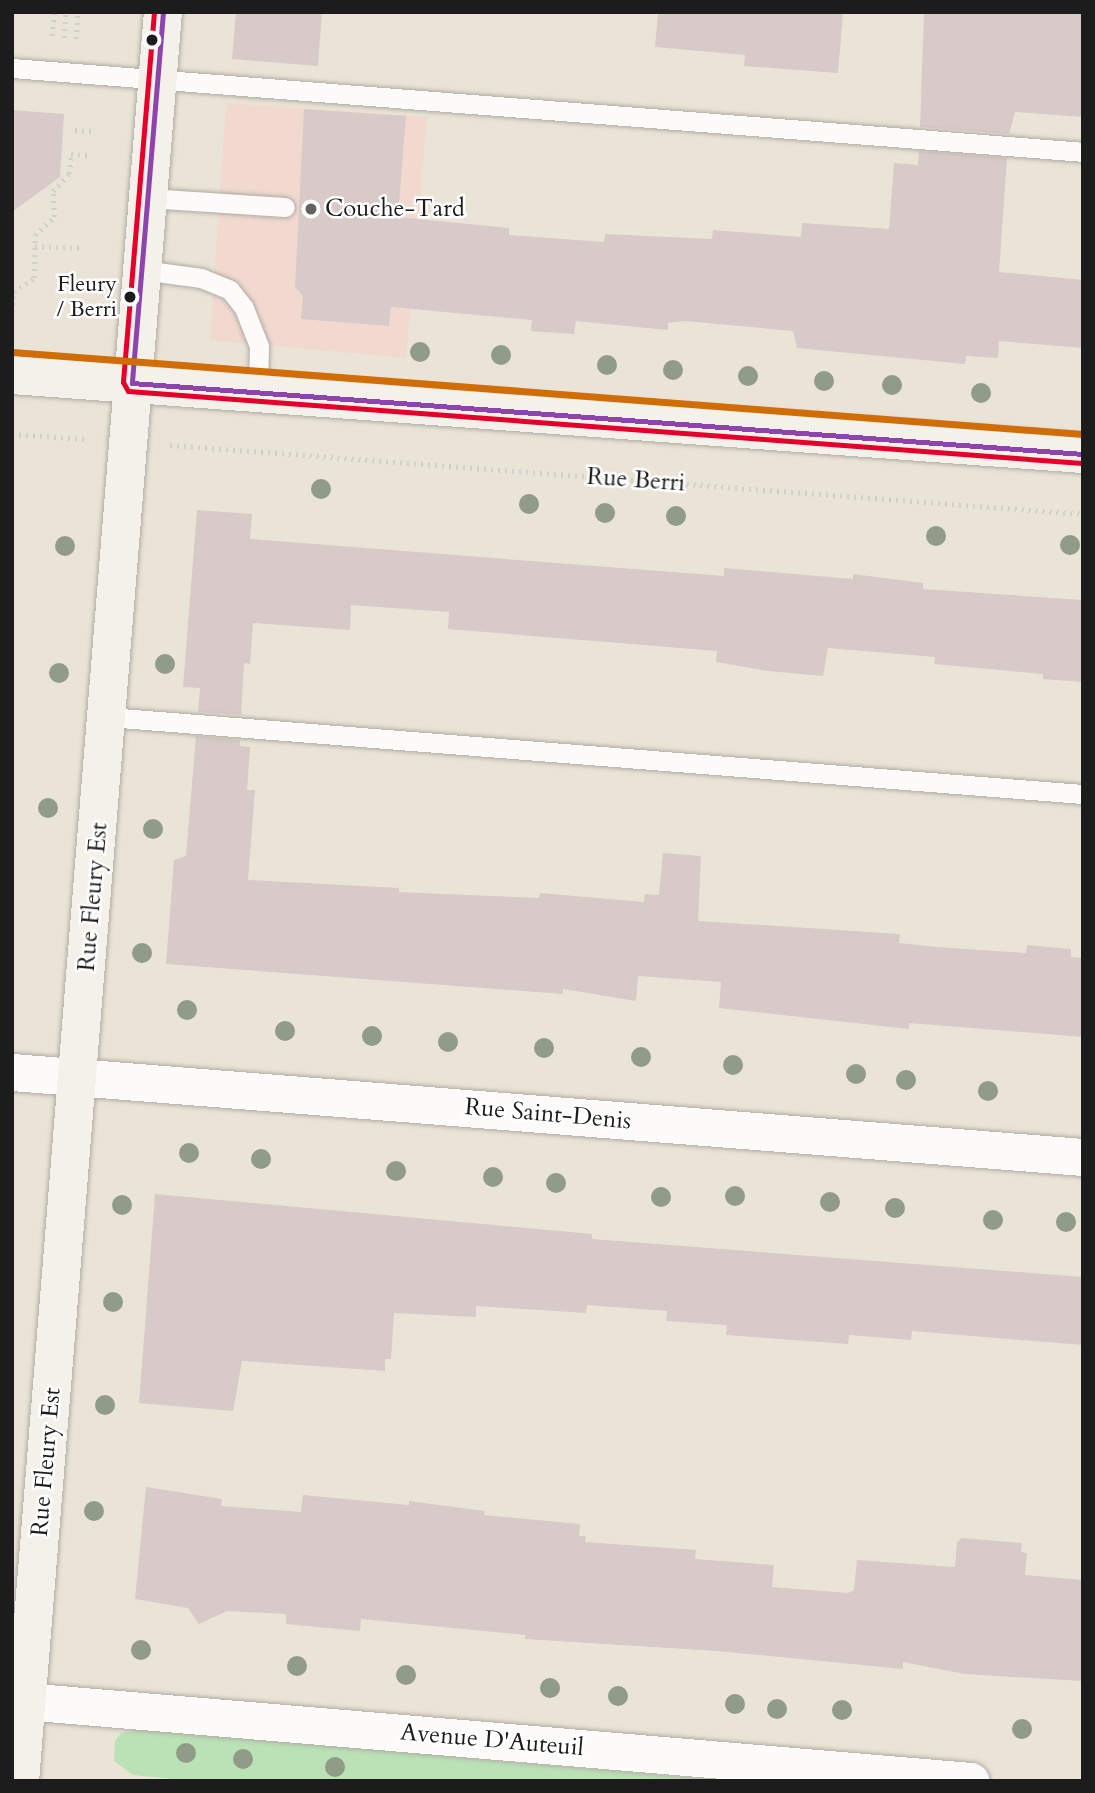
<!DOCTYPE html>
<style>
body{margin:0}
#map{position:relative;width:1095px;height:1793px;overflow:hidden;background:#eae4d6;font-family:Cardo,serif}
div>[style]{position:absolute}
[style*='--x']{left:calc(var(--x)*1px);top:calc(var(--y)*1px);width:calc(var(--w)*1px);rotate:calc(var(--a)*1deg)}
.built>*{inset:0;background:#f1d9d0}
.green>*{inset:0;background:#bae2b6}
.building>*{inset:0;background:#d8cac8}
.path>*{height:4.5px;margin-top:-2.25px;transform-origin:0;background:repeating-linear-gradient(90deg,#d1d0cc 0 2px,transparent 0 7px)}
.roads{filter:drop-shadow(0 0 2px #b0aca4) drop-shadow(0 0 2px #b0aca4)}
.lane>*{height:19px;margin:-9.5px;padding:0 9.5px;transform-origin:9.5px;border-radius:9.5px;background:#fcfbf9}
.street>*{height:37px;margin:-18.5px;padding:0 18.5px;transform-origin:18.5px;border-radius:18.5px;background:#fcfbf9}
.secondary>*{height:38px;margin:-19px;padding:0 19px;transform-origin:19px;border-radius:19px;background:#f4f1ea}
.bus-1>*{height:5px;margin:-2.5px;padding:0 2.5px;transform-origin:2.5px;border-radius:2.5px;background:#8e44ad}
.bus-2>*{height:5px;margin:-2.5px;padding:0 2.5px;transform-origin:2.5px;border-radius:2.5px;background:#e4002b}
.metro-1>*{height:7px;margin:-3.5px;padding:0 3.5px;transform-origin:3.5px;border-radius:3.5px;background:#d06d07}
.trees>*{width:20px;height:20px;margin:-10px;border-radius:50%;background:#909c88}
.dots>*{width:19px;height:19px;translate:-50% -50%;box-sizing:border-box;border:4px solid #fff;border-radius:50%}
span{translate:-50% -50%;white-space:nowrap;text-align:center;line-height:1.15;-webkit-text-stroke:5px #fff;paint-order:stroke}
.bus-label{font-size:22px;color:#1c1c1c}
.right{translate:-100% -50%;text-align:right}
.poi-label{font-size:24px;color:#1c1c1c}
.left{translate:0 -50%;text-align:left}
.street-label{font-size:24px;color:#1c1c1c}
.frame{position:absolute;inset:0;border:14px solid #1c1c1c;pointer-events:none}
</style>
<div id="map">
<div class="built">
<div style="clip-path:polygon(226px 103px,427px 117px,406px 358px,210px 340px)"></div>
</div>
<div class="green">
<div style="clip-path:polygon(145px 1729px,726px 1781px,193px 1781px,133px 1775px,114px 1761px,115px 1741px,121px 1733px)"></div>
</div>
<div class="building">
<div style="clip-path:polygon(236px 12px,322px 12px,318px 66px,232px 59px)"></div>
<div style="clip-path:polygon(658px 12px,843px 12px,838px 73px,744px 66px,745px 55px,655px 47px)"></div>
<div style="clip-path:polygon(924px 12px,1083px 12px,1083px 117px,1015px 112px,1009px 134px,920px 127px)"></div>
<div style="clip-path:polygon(304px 109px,406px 116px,398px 217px,509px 228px,509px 235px,604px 242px,605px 234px,712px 239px,713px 230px,801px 237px,802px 223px,889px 229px,894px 163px,918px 165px,919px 151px,1007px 158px,999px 272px,1083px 280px,1083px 348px,999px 341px,998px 358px,966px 356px,965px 364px,797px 348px,793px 331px,685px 321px,668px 323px,668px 330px,576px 321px,574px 334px,531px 331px,532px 320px,391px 307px,389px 326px,301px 319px,303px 296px,295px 287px)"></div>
<div style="clip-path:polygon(12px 110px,64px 114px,60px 177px,12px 212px)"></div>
<div style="clip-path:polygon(197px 510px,252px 514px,250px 539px,724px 576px,724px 568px,853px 579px,853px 574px,923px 583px,923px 589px,1083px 600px,1083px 682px,1043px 679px,1043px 674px,934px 664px,935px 657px,828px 648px,823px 676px,768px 671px,716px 662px,717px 651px,448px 629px,449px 612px,351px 605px,350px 630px,253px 623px,250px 664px,244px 663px,241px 715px,198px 712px,200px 688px,183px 687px)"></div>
<div style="clip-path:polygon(196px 736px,240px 740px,240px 746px,250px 747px,247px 790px,255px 790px,248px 880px,399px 888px,399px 892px,539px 898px,540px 893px,644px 902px,645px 894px,659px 895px,663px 853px,701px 856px,698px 921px,900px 934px,899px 943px,937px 947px,1026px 953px,1027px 945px,1071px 949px,1071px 957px,1083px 958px,1083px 1037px,909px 1023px,909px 1029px,719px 1008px,721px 982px,638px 976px,636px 1001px,563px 989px,563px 994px,166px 964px,174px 860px,186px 856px)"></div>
<div style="clip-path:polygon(155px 1194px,592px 1234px,592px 1239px,1083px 1277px,1083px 1345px,912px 1331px,911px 1340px,849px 1335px,848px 1344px,726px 1335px,727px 1325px,666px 1321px,667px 1311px,587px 1305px,586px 1313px,476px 1306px,476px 1317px,394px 1313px,391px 1359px,385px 1359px,385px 1371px,242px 1361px,233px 1411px,139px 1403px)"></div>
<div style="clip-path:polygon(146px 1487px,222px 1499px,221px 1506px,301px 1512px,303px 1495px,409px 1505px,409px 1501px,485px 1511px,484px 1515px,580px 1524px,579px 1536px,586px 1536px,585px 1542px,696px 1550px,695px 1559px,774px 1565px,772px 1587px,848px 1593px,854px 1590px,857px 1560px,955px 1567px,957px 1542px,962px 1538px,1022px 1543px,1021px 1552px,1027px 1553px,1025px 1575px,1083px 1580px,1083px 1681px,965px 1674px,903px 1662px,903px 1669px,717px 1651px,525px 1639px,525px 1635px,361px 1619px,360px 1631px,286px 1624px,286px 1614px,227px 1611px,199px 1624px,188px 1608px,135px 1599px)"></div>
</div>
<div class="path">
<div style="--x:52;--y:36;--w:24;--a:-85"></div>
<div style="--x:64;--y:38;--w:26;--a:-86"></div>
<div style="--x:76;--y:39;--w:27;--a:-86"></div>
<div style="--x:75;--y:130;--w:16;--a:4"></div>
<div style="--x:35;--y:246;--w:47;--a:2.4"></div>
<div style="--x:12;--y:312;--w:20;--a:-84"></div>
<div style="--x:14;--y:292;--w:24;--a:-35"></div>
<div style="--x:34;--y:278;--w:43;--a:-88.7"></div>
<div style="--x:35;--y:235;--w:26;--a:-43"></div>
<div style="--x:54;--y:217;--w:26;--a:-92"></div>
<div style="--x:53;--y:191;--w:23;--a:-47"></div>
<div style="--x:69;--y:174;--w:20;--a:-84"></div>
<div style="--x:71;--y:154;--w:18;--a:3"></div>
<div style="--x:12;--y:434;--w:73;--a:3.9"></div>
<div style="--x:170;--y:445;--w:916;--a:4.32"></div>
</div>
<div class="roads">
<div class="lane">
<div style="--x:12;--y:68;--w:1074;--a:4.48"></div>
<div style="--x:148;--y:198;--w:137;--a:3.8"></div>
<div style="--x:142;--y:270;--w:60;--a:7.7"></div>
<div style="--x:201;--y:278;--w:31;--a:22"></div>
<div style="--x:230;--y:290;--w:23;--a:52"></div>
<div style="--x:244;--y:308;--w:41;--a:68.5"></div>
<div style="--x:259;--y:346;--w:45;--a:91.3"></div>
<div style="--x:108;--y:717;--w:978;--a:4.52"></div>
</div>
<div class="street">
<div style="--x:12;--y:1072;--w:1074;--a:4.54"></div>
<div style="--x:12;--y:1700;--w:962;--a:4.83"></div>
</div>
<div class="secondary">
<div style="--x:12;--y:375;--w:1074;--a:4.22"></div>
<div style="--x:20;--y:1781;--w:1775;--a:-85.38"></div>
</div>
</div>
<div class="bus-1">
<div style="--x:163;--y:12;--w:372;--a:94.8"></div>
<div style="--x:132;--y:383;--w:954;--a:4.27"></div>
</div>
<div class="bus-2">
<div style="--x:154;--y:12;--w:371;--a:94.8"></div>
<div style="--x:123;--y:382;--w:10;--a:61"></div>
<div style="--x:128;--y:391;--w:957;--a:4.32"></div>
</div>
<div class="metro-1">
<div style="--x:12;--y:352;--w:1074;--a:4.38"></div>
</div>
<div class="trees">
<div style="left:420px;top:352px"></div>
<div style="left:501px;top:355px"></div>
<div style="left:607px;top:365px"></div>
<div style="left:673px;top:370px"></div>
<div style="left:748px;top:376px"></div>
<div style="left:824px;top:381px"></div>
<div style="left:892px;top:385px"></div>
<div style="left:981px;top:393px"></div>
<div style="left:321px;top:489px"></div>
<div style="left:529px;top:504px"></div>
<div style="left:605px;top:513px"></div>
<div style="left:676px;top:516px"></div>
<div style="left:936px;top:536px"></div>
<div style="left:1070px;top:545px"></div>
<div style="left:65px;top:546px"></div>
<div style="left:165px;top:664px"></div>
<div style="left:59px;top:673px"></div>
<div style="left:48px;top:808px"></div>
<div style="left:153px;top:829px"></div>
<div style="left:142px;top:953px"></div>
<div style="left:187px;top:1010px"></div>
<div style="left:285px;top:1031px"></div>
<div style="left:372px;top:1036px"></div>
<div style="left:448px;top:1042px"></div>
<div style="left:544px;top:1048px"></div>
<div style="left:641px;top:1057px"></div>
<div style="left:733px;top:1065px"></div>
<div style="left:856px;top:1074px"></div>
<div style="left:906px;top:1080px"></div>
<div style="left:988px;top:1091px"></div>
<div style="left:189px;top:1153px"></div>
<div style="left:261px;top:1159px"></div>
<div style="left:396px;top:1171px"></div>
<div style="left:493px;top:1177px"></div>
<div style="left:556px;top:1183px"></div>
<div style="left:735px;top:1196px"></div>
<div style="left:661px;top:1197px"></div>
<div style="left:830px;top:1202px"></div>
<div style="left:122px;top:1205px"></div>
<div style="left:895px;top:1208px"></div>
<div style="left:993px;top:1220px"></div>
<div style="left:1066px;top:1222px"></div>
<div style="left:113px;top:1302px"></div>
<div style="left:105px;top:1405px"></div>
<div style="left:94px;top:1511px"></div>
<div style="left:141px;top:1650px"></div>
<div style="left:297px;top:1666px"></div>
<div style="left:406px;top:1675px"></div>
<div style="left:550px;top:1688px"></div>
<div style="left:618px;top:1696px"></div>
<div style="left:735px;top:1704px"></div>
<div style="left:777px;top:1709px"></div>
<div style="left:842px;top:1710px"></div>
<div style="left:1022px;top:1729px"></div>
<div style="left:186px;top:1753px"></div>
<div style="left:243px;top:1759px"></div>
<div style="left:335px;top:1767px"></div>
</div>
<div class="dots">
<div style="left:152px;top:40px;background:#1c1c1c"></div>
<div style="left:311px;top:209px;background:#64625d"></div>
<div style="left:130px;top:297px;background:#1c1c1c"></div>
</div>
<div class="bus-label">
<span class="right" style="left:117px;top:297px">Fleury<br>/ Berri</span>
</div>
<div class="poi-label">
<span class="left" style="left:325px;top:209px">Couche-Tard</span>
</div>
<div class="street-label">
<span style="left:636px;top:480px;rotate:4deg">Rue Berri</span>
<span style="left:93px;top:897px;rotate:-85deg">Rue Fleury Est</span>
<span style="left:548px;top:1114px;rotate:5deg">Rue Saint-Denis</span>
<span style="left:46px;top:1462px;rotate:-85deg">Rue Fleury Est</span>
<span style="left:492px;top:1740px;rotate:5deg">Avenue D'Auteuil</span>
</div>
<div class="frame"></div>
</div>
